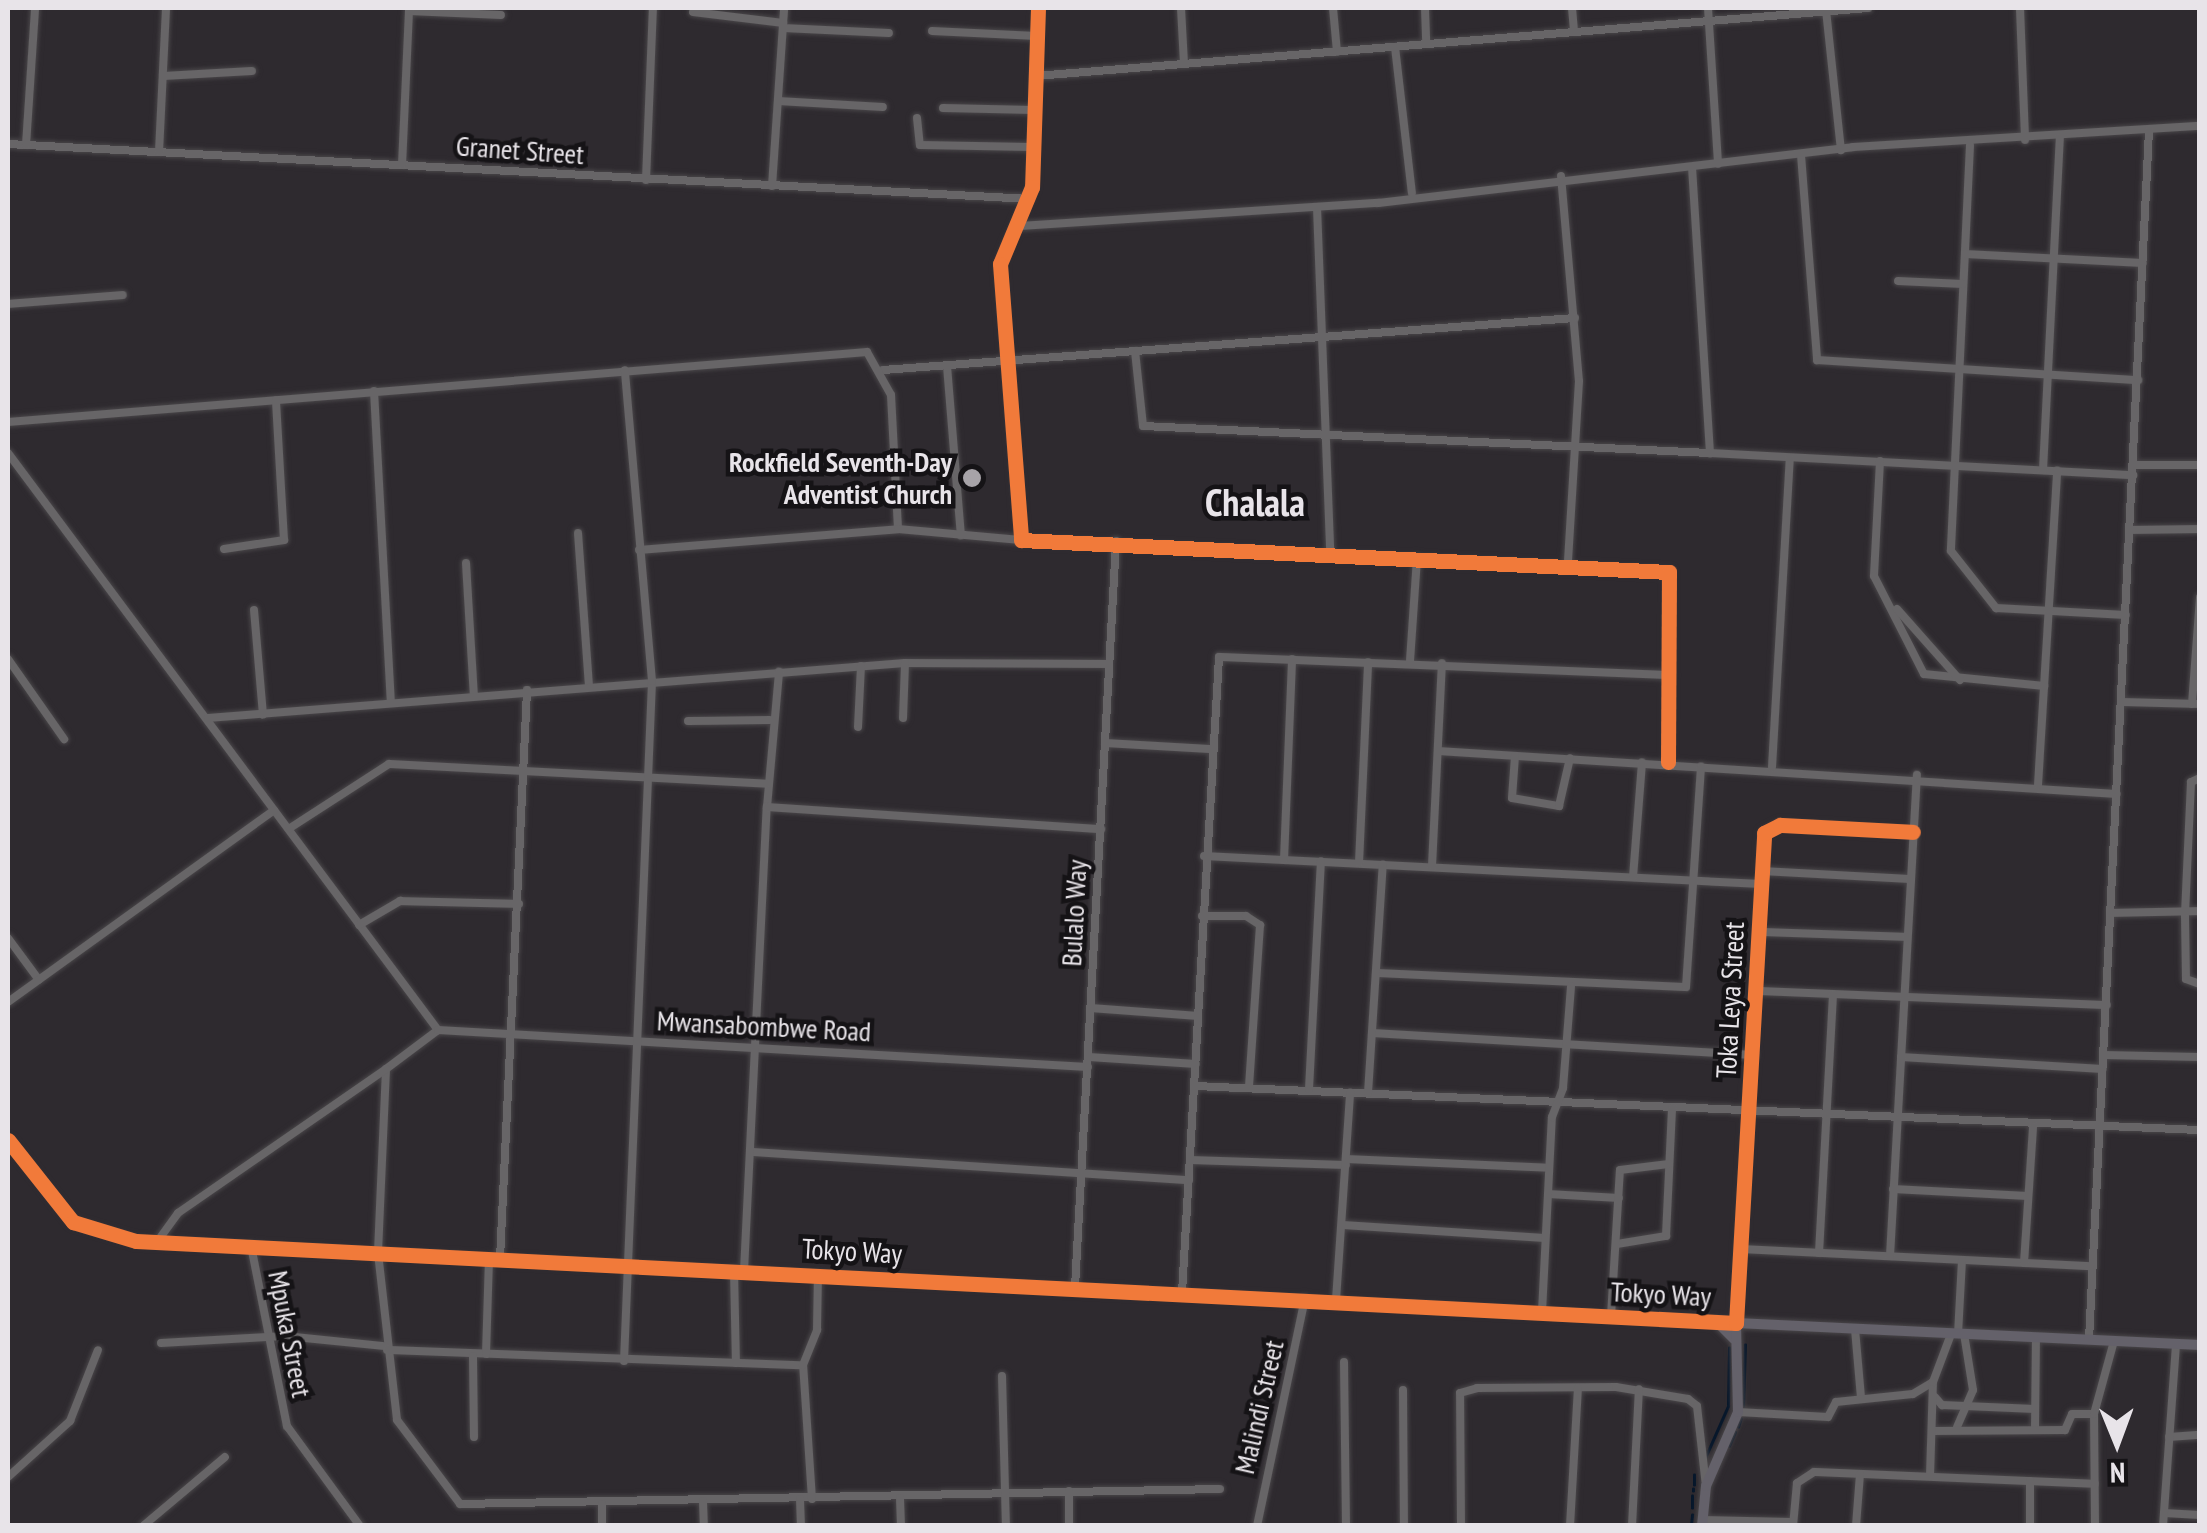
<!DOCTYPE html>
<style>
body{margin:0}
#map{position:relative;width:2207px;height:1533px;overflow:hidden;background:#2e2a2f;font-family:"PT Sans Narrow",sans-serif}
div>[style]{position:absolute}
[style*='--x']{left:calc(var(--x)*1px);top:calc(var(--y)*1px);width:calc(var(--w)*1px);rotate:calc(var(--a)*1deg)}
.stream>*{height:2.5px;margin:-1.25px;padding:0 1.25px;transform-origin:1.25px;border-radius:1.25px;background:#07172b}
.roads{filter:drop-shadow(0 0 2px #494649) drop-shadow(0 0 2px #494649)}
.minor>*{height:8px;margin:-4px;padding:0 4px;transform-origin:4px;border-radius:4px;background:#676567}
.major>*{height:10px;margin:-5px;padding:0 5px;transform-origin:5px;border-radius:5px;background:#64616a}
.cycleway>*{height:15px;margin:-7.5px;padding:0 7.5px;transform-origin:7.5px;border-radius:7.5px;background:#f17a3a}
.dots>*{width:28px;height:28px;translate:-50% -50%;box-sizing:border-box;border:5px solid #151316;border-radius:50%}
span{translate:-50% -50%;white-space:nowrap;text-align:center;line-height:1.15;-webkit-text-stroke:9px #151316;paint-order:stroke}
.street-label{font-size:28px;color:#e8e4e9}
.poi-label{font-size:28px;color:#e8e4e9;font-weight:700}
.right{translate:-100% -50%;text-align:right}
.district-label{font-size:38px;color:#e8e4e9;font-weight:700}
.frame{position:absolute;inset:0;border:10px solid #e8e4e9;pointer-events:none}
.north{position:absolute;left:2067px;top:1393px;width:100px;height:100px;-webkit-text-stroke:8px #151316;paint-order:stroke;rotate:179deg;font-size:28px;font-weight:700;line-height:40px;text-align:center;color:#e8e4e9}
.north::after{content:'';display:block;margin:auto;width:35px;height:45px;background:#e8e4e9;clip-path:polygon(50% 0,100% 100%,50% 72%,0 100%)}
</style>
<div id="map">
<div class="stream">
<div style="--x:1743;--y:1408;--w:63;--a:-88.2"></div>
<div style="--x:1738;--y:1427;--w:9;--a:-72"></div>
<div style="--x:1729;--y:1446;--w:15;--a:-67"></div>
<div style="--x:1705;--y:1458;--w:57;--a:-66.1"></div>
<div style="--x:1728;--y:1406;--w:58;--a:-89"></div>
<div style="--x:1694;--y:1485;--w:10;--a:-90"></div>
<div style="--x:1693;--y:1491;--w:2;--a:-90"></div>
<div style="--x:1692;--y:1508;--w:12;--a:-90"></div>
<div style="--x:1691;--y:1525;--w:10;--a:-84"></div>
</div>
<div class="roads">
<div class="minor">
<div style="--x:1038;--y:8;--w:179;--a:91.9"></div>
<div style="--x:1032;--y:187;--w:83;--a:112.6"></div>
<div style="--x:1000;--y:264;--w:277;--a:85.6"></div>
<div style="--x:1021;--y:540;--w:649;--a:2.83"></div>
<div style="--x:1669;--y:572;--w:190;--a:90.3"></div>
<div style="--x:1181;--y:8;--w:55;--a:86.9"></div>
<div style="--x:1333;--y:8;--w:44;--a:84.8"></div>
<div style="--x:1425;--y:8;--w:36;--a:88"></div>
<div style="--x:1572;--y:8;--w:23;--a:85"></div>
<div style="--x:1708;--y:8;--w:156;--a:86.3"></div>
<div style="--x:2020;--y:8;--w:132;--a:87.8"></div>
<div style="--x:1826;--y:10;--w:141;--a:83.9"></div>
<div style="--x:409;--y:11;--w:92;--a:2.5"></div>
<div style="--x:693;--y:12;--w:91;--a:7"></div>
<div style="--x:783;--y:28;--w:106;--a:2.7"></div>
<div style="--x:932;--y:31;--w:105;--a:2.7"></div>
<div style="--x:1395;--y:47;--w:147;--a:83.4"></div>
<div style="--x:163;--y:76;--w:89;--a:-3.2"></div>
<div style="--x:1036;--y:76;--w:835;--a:-4.67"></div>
<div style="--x:778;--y:101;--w:105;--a:3.3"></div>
<div style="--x:943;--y:108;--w:91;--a:1.3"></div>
<div style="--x:917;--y:118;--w:27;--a:84"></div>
<div style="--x:920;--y:145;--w:112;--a:1"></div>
<div style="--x:8;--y:144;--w:1022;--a:3.08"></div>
<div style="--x:26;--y:145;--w:137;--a:-86.2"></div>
<div style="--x:1970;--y:145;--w:406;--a:92.7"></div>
<div style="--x:1951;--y:551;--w:73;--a:51.7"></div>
<div style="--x:1996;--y:608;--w:130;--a:3.1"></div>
<div style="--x:159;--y:152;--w:144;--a:-87.2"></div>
<div style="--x:1801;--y:155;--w:206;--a:85.5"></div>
<div style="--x:1817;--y:360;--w:322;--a:3.6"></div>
<div style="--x:402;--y:165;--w:157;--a:-87.4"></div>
<div style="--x:1692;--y:167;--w:287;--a:86.4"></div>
<div style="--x:1710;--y:453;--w:424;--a:3"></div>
<div style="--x:1561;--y:176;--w:206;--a:85"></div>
<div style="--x:1579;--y:381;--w:182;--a:93.5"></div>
<div style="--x:646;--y:180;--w:172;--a:-87.7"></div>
<div style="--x:772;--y:186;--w:178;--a:-86.1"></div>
<div style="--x:1317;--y:207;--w:343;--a:87.8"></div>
<div style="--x:1020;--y:226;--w:359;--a:-3.7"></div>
<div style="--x:1378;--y:203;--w:478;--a:-6.7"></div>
<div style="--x:1853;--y:147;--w:348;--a:-3.5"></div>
<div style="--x:1965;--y:254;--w:178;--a:2.9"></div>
<div style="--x:1898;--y:281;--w:65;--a:2.6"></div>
<div style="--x:8;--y:304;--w:115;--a:-4.5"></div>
<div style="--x:1135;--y:351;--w:75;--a:83.9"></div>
<div style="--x:1143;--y:426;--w:568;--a:2.73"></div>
<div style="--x:947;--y:366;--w:170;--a:85.3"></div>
<div style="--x:883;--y:370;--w:694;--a:-4.3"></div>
<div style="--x:374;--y:391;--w:312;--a:86.9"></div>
<div style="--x:8;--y:422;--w:862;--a:-4.66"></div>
<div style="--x:867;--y:352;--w:49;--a:60.8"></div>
<div style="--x:891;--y:395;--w:134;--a:87"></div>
<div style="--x:8;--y:453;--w:720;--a:53.31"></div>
<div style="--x:1880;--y:461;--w:115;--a:93"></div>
<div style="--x:1874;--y:576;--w:110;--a:63"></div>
<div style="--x:1924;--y:674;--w:121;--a:5.7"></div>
<div style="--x:2133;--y:465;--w:67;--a:0"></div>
<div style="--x:2043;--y:470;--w:333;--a:-87.1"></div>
<div style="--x:2130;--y:530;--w:70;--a:-0.8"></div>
<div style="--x:578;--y:533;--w:152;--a:85.9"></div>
<div style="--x:224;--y:549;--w:61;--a:-8.5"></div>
<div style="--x:284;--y:540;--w:140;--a:-93.3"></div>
<div style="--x:639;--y:550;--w:260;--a:-4.6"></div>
<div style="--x:898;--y:529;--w:123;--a:5.1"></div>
<div style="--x:466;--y:563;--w:133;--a:86.6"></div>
<div style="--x:1897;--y:609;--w:95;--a:48.4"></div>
<div style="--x:254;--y:610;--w:105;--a:85.1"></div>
<div style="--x:8;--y:659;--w:98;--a:55"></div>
<div style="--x:1410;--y:661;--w:103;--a:-86.1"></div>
<div style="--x:2122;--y:702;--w:78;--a:1.5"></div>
<div style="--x:2192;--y:704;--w:107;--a:-85.7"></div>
<div style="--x:208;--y:718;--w:699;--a:-4.51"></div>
<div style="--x:905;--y:663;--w:204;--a:0.3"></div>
<div style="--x:903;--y:718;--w:55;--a:-87.9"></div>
<div style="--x:688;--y:721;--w:82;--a:-0.7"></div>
<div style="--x:858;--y:727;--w:61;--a:-87.2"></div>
<div style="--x:1105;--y:743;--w:105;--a:3.3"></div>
<div style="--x:1438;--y:751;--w:680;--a:3.62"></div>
<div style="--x:1515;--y:756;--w:42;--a:94.1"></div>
<div style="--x:1512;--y:798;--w:48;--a:9.7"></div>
<div style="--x:1559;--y:806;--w:49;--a:-77.1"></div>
<div style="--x:1772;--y:767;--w:309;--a:-86.7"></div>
<div style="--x:2200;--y:778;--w:10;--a:156"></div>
<div style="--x:2191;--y:782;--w:134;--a:92.6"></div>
<div style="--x:2185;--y:916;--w:63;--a:89.1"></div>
<div style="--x:2186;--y:979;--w:15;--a:20"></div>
<div style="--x:2038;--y:785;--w:315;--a:-86.5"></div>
<div style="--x:767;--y:807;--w:136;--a:-84.9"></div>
<div style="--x:290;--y:828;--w:118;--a:-32.9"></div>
<div style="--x:389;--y:764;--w:380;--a:3"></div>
<div style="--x:1204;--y:856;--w:558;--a:2.88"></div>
<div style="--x:1284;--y:860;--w:201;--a:-87.7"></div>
<div style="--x:1359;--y:863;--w:201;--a:-87.4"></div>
<div style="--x:1432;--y:866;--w:203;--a:-87.2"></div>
<div style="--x:1762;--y:871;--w:148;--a:3.1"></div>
<div style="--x:1633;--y:877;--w:115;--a:-85.5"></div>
<div style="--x:2111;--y:913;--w:89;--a:-1.3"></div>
<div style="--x:1202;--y:916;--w:44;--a:0"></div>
<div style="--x:1246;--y:916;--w:17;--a:33"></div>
<div style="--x:1260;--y:925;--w:163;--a:93.9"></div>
<div style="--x:359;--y:925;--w:48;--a:-30.3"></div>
<div style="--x:400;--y:901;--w:119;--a:1.4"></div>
<div style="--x:1759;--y:932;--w:147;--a:1.9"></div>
<div style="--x:8;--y:938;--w:52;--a:53.6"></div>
<div style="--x:1376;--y:973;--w:310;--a:2.6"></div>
<div style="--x:1686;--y:987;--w:221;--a:-86.1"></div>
<div style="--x:1757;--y:991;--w:350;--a:2.3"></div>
<div style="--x:8;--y:1002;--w:328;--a:-35.8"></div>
<div style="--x:1091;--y:1008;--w:107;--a:4.3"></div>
<div style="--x:438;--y:1030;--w:65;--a:143.1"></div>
<div style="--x:386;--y:1069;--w:184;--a:92.5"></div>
<div style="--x:378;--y:1253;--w:168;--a:83.5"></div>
<div style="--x:397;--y:1420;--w:105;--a:53.1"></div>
<div style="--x:460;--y:1504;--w:760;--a:-1.13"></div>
<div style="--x:438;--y:1030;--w:651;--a:3.26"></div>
<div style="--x:1372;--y:1033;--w:382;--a:3.3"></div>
<div style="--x:2103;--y:1055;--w:97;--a:1.2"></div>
<div style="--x:1089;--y:1057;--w:107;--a:3.7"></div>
<div style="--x:1901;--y:1057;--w:202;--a:3.4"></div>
<div style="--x:1195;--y:1086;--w:1006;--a:2.51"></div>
<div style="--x:1309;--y:1089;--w:228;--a:-87"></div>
<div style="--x:1368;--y:1093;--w:229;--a:-86.3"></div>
<div style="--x:8;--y:1140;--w:105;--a:51.6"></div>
<div style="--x:73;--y:1222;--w:66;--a:16.8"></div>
<div style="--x:136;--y:1241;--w:1602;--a:2.93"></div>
<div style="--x:1736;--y:1323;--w:491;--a:-86.7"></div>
<div style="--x:1764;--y:833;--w:18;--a:-27"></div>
<div style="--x:1780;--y:825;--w:133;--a:3"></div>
<div style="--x:753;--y:1152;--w:437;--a:3.7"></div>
<div style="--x:1346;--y:1159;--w:203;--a:2.5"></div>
<div style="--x:1190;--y:1160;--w:156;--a:1.8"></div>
<div style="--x:1893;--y:1189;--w:135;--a:3"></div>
<div style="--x:1548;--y:1194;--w:71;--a:3.2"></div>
<div style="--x:1343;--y:1225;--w:202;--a:3.7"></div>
<div style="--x:157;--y:1242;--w:36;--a:-54"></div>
<div style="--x:178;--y:1213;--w:253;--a:-34.7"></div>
<div style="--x:1617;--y:1244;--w:50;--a:-9.3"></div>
<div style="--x:1666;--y:1236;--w:128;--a:-87.3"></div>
<div style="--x:251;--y:1246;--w:184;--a:78.7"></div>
<div style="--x:287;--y:1426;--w:124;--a:53.9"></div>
<div style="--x:1740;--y:1249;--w:353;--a:2.8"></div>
<div style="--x:1819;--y:1253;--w:259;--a:-86.9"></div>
<div style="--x:1890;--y:1256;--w:482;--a:-86.8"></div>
<div style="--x:500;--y:1259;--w:570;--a:-87.28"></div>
<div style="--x:2024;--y:1263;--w:137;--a:-86.2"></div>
<div style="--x:734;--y:1270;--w:93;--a:88.8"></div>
<div style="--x:744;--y:1271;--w:465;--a:-87.2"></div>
<div style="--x:767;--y:807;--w:335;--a:3.8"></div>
<div style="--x:1075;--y:1287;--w:747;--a:-86.85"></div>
<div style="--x:1182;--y:1293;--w:637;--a:-86.67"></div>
<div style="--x:1219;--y:657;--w:451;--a:2.3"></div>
<div style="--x:1336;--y:1300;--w:208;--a:-86.1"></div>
<div style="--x:1542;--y:1312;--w:195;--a:-87.1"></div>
<div style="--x:1552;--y:1117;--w:31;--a:-69"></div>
<div style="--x:1563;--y:1088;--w:102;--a:-85.5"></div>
<div style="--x:1611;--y:1316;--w:146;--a:-86.5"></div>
<div style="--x:1620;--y:1170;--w:49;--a:-7"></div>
<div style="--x:1855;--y:1329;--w:69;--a:85"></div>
<div style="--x:1958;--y:1334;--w:74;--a:-86.9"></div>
<div style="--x:2089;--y:1340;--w:1212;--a:-87.16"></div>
<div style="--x:161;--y:1343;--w:124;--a:-3.2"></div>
<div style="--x:285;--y:1336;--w:100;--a:5.8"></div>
<div style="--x:387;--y:1350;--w:416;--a:2.1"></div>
<div style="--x:486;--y:1354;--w:96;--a:-88.2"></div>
<div style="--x:473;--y:1356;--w:81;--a:89.3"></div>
<div style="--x:624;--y:1361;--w:681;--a:-87.64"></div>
<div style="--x:652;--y:681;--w:312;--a:-95"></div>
<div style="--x:1344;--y:1362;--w:164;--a:89.3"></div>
<div style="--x:1002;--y:1376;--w:150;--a:88.5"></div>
<div style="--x:1403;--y:1390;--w:136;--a:89.6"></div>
<div style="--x:1935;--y:1397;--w:11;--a:49"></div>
<div style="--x:1942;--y:1405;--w:93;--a:2.5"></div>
<div style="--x:1738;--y:1412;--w:90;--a:3.2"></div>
<div style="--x:1828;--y:1417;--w:17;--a:-62"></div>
<div style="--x:1836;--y:1402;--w:77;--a:-5.9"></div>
<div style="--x:1913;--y:1394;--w:23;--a:-31"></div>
<div style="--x:1957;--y:1427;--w:40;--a:-66.6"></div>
<div style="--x:1973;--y:1390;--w:57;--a:-99.1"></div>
<div style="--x:2035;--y:1429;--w:91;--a:-89.4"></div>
<div style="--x:1932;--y:1431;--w:133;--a:-0.4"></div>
<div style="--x:2065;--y:1430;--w:17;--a:-66"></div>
<div style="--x:2072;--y:1414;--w:22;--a:0"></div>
<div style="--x:2169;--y:1437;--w:31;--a:-4"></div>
<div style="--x:1930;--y:1476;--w:94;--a:-88.2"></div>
<div style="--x:1933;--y:1382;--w:51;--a:-69.4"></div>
<div style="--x:8;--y:1477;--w:84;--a:-42.1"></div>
<div style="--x:70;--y:1421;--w:76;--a:-68.5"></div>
<div style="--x:1069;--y:1491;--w:35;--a:90"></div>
<div style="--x:900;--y:1498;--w:28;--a:88"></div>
<div style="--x:800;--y:1499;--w:27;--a:88"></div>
<div style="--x:812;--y:1499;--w:134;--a:-93.8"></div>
<div style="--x:803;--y:1365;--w:38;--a:-68"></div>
<div style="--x:817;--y:1330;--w:55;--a:-89"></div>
<div style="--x:703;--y:1501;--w:25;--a:88"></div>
<div style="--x:602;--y:1504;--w:22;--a:90"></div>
<div style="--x:2164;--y:1513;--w:36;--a:3"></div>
<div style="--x:1702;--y:1520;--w:91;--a:1.3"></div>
<div style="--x:143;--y:1526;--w:107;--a:-40.1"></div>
<div style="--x:1257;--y:1526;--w:232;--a:-78.1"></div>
<div style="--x:1461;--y:1526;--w:133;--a:-90.4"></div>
<div style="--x:1460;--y:1393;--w:18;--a:-16"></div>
<div style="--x:1477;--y:1388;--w:139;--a:-0.4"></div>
<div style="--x:1616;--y:1387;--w:73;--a:9.5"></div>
<div style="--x:1688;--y:1399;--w:11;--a:38"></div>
<div style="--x:1697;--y:1406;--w:81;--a:83.6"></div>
<div style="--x:1570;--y:1526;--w:138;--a:-86.7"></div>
<div style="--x:1632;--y:1526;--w:137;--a:-87.1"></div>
<div style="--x:1793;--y:1526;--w:43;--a:-84.7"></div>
<div style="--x:1797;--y:1483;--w:20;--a:-33"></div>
<div style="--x:1814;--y:1472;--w:281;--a:2.4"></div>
<div style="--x:1856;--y:1526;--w:52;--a:-85.6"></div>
<div style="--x:2030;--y:1526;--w:45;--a:-90"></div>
<div style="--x:2095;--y:1526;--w:112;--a:-90.5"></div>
<div style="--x:2094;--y:1414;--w:76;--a:-74.7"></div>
<div style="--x:2163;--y:1526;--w:182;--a:-85.9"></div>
</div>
<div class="major">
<div style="--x:1717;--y:1322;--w:24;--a:45"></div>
<div style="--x:1736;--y:1323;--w:465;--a:2.7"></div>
<div style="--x:1702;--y:1526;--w:40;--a:-84.3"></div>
<div style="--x:1706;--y:1486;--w:81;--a:-66.6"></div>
<div style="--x:1738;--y:1412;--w:89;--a:-91.3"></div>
</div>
</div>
<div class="cycleway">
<div style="--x:1038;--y:8;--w:179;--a:91.9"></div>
<div style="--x:1032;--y:187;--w:83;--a:112.6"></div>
<div style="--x:1000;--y:264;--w:277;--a:85.6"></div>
<div style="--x:1021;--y:540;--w:649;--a:2.83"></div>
<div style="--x:1669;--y:572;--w:190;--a:90.3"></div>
<div style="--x:8;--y:1140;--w:105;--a:51.6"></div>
<div style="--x:73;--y:1222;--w:66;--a:16.8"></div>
<div style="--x:136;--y:1241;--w:1602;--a:2.93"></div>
<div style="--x:1736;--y:1323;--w:491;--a:-86.7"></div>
<div style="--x:1764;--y:833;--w:18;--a:-27"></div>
<div style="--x:1780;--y:825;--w:133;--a:3"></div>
</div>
<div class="dots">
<div style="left:972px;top:478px;background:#a7a3a8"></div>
</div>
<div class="street-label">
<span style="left:520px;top:150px;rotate:4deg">Granet Street</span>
<span style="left:1074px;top:913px;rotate:-87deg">Bulalo Way</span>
<span style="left:1730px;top:1000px;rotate:-87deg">Toka Leya Street</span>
<span style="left:764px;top:1026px;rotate:3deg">Mwansabombwe Road</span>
<span style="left:852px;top:1251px;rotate:3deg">Tokyo Way</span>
<span style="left:1661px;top:1294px;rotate:3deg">Tokyo Way</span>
<span style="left:290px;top:1334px;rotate:79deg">Mpuka Street</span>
<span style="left:1259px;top:1407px;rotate:-77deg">Malindi Street</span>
</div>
<div class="poi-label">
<span class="right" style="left:952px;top:478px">Rockfield Seventh-Day<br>Adventist Church</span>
</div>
<div class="district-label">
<span style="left:1255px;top:502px">Chalala</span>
</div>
<div class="frame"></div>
<div class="north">N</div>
</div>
